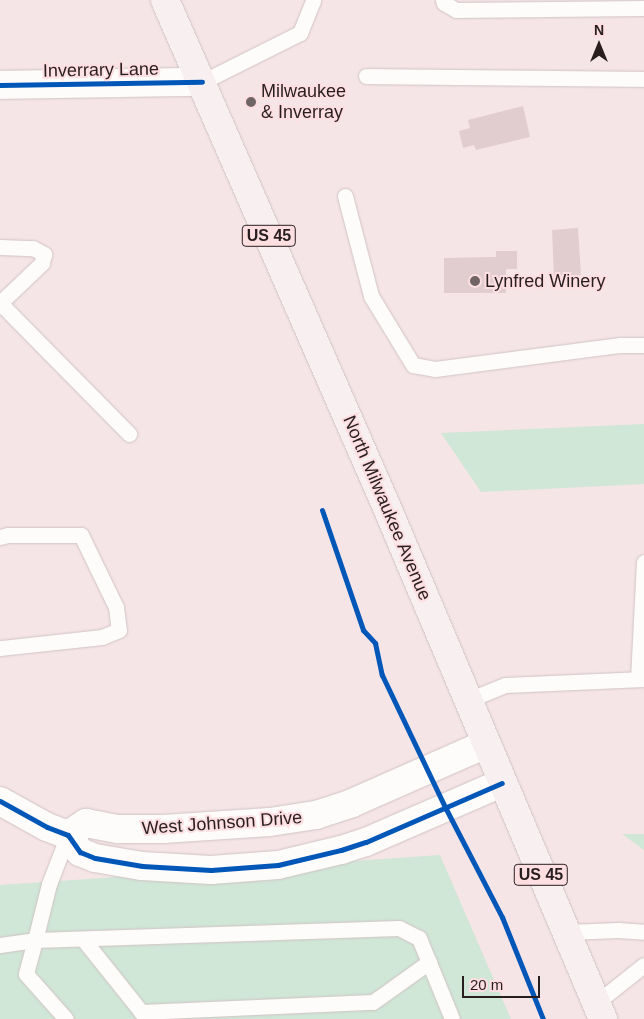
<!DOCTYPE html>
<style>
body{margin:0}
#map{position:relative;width:644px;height:1019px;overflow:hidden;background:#f6e5e7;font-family:Helvetica,sans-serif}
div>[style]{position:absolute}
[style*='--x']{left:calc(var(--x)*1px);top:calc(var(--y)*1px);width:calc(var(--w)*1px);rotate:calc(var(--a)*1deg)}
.green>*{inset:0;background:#d0e6d6}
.building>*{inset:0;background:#e1cccf}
.roads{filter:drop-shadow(0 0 1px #d0c3c4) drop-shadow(0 0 1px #d0c3c4)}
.lane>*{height:15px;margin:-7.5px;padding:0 7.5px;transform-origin:7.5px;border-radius:7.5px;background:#fefbfb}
.street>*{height:28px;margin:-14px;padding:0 14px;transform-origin:14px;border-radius:14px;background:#fefbfb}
.primary>*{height:28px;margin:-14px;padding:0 14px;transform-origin:14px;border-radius:14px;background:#f8eff0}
.cycleway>*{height:5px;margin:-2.5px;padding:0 2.5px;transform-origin:2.5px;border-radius:2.5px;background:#0057b8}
.dots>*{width:14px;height:14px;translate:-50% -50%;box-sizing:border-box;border:2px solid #fddee1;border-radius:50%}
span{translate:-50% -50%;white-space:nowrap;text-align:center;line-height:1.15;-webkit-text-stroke:4px #fddee1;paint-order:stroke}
.shield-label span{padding:1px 4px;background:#fddee1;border:1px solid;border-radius:4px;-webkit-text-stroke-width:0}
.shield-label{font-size:16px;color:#291e1f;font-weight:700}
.street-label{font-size:18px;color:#291e1f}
.poi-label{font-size:18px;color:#291e1f}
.left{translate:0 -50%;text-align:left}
.north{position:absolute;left:574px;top:20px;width:50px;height:50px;-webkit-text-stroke:4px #fddee1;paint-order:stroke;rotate:0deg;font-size:14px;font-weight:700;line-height:20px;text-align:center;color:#291e1f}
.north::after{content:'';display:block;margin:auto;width:18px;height:22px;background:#291e1f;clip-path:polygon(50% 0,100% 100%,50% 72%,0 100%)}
.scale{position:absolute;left:462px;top:976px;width:78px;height:22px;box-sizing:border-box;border:2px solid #291e1f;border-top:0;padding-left:6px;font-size:15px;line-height:18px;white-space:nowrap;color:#291e1f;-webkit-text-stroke:4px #fddee1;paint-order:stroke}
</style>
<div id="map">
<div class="green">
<div style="clip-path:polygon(644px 424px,644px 484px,481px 492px,441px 433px)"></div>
<div style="clip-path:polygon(622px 834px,644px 834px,644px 850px)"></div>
<div style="clip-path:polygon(440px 855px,511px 1019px,0 1019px,0 885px)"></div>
</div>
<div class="building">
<div style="clip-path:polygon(523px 106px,530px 137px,476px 150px,474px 145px,463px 148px,459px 131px,470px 128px,468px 120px)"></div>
<div style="clip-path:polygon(578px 228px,581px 275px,554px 277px,552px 230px)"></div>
<div style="clip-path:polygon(496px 251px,517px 251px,517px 269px,506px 269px,506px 293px,444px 293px,444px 258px,496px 257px)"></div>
</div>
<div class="roads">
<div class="lane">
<div style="--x:443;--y:0;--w:3;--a:72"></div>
<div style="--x:444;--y:3;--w:14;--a:30"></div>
<div style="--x:456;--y:10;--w:188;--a:-0.6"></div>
<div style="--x:366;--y:76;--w:278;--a:0.6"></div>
<div style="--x:202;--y:82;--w:110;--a:-26.6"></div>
<div style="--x:300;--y:33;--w:35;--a:-68"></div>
<div style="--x:345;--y:196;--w:103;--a:75.4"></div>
<div style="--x:371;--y:296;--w:81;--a:58.7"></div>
<div style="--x:413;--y:365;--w:22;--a:10"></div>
<div style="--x:435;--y:369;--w:187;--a:-7.4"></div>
<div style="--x:620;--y:345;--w:24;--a:0"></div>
<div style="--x:0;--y:247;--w:33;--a:2"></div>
<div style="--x:33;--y:248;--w:13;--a:29"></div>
<div style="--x:44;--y:254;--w:9;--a:103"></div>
<div style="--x:42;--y:263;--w:58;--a:136.4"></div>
<div style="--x:0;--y:303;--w:184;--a:45.4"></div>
<div style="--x:0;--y:537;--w:8;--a:-14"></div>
<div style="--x:8;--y:535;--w:73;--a:0"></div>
<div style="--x:81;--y:535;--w:80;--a:64.1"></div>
<div style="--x:116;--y:607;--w:23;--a:83"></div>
<div style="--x:119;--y:630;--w:18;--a:158"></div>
<div style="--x:102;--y:637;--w:103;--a:173.8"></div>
<div style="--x:638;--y:679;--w:117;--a:-87.1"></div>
<div style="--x:468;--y:700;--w:40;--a:-22"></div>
<div style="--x:505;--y:685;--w:139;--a:-2.5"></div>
<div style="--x:68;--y:835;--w:53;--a:111.2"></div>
<div style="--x:49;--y:884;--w:58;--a:104"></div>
<div style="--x:35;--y:940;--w:364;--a:-1.9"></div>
<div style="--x:399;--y:928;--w:22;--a:27"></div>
<div style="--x:419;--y:938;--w:87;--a:67.8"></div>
<div style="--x:566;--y:932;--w:52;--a:-2.2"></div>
<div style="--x:618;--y:930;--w:26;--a:4"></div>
<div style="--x:83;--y:939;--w:101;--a:51.4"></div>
<div style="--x:0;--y:945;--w:35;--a:-8"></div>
<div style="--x:35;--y:940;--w:35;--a:105"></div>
<div style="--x:26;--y:974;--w:60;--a:48.4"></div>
<div style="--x:596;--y:1003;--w:61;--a:-38.4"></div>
<div style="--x:141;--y:1012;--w:232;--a:-2.5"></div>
<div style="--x:373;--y:1002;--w:69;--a:-35.5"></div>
</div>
<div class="street">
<div style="--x:0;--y:85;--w:202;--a:-0.9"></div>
<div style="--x:0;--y:801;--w:54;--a:29"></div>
<div style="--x:47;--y:827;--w:22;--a:21"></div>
<div style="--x:68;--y:835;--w:21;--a:55"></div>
<div style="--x:80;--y:852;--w:16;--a:22"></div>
<div style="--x:95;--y:858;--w:48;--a:9.7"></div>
<div style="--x:142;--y:866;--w:69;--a:3.3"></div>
<div style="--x:211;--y:870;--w:67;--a:-4.3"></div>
<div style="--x:278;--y:865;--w:65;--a:-13.4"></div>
<div style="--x:341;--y:850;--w:26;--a:-18"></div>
<div style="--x:366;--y:842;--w:148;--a:-23.5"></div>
<div style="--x:68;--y:835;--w:22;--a:-34"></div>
<div style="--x:86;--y:823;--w:33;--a:11"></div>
<div style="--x:118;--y:829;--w:45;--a:0"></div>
<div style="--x:163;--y:829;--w:107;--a:-3.7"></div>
<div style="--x:270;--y:822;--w:47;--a:-8.7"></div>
<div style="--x:316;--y:815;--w:38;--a:-18"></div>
<div style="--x:352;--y:803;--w:146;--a:-23.8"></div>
</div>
<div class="primary">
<div style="--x:165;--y:0;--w:557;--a:66.38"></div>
<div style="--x:388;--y:510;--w:553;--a:67.1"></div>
</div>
</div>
<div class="cycleway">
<div style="--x:0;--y:85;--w:202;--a:-0.9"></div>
<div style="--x:322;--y:510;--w:127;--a:71.1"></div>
<div style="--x:363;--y:630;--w:18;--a:47"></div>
<div style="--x:375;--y:643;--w:33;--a:78"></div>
<div style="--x:382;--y:675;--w:148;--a:64.5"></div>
<div style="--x:446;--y:809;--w:122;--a:62.6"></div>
<div style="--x:502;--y:917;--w:110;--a:68.1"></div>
<div style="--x:0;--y:801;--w:54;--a:29"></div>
<div style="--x:47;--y:827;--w:22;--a:21"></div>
<div style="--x:68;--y:835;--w:21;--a:55"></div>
<div style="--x:80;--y:852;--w:16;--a:22"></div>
<div style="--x:95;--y:858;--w:48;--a:9.7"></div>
<div style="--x:142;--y:866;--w:69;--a:3.3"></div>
<div style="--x:211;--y:870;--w:67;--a:-4.3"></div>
<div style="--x:278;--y:865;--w:65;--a:-13.4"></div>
<div style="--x:341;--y:850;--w:26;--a:-18"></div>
<div style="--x:366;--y:842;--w:148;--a:-23.5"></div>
</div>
<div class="dots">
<div style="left:251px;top:102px;background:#716465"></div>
<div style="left:475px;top:281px;background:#716465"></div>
</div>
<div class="shield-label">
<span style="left:269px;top:236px">US 45</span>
<span style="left:541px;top:875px">US 45</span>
</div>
<div class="street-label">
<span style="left:101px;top:70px;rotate:-1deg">Inverrary Lane</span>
<span style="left:387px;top:508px;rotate:67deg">North Milwaukee Avenue</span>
<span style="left:222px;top:823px;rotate:-4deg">West Johnson Drive</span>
</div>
<div class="poi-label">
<span class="left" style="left:261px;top:102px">Milwaukee<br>&amp; Inverray</span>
<span class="left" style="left:485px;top:281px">Lynfred Winery</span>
</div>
<div class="north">N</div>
<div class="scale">20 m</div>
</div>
